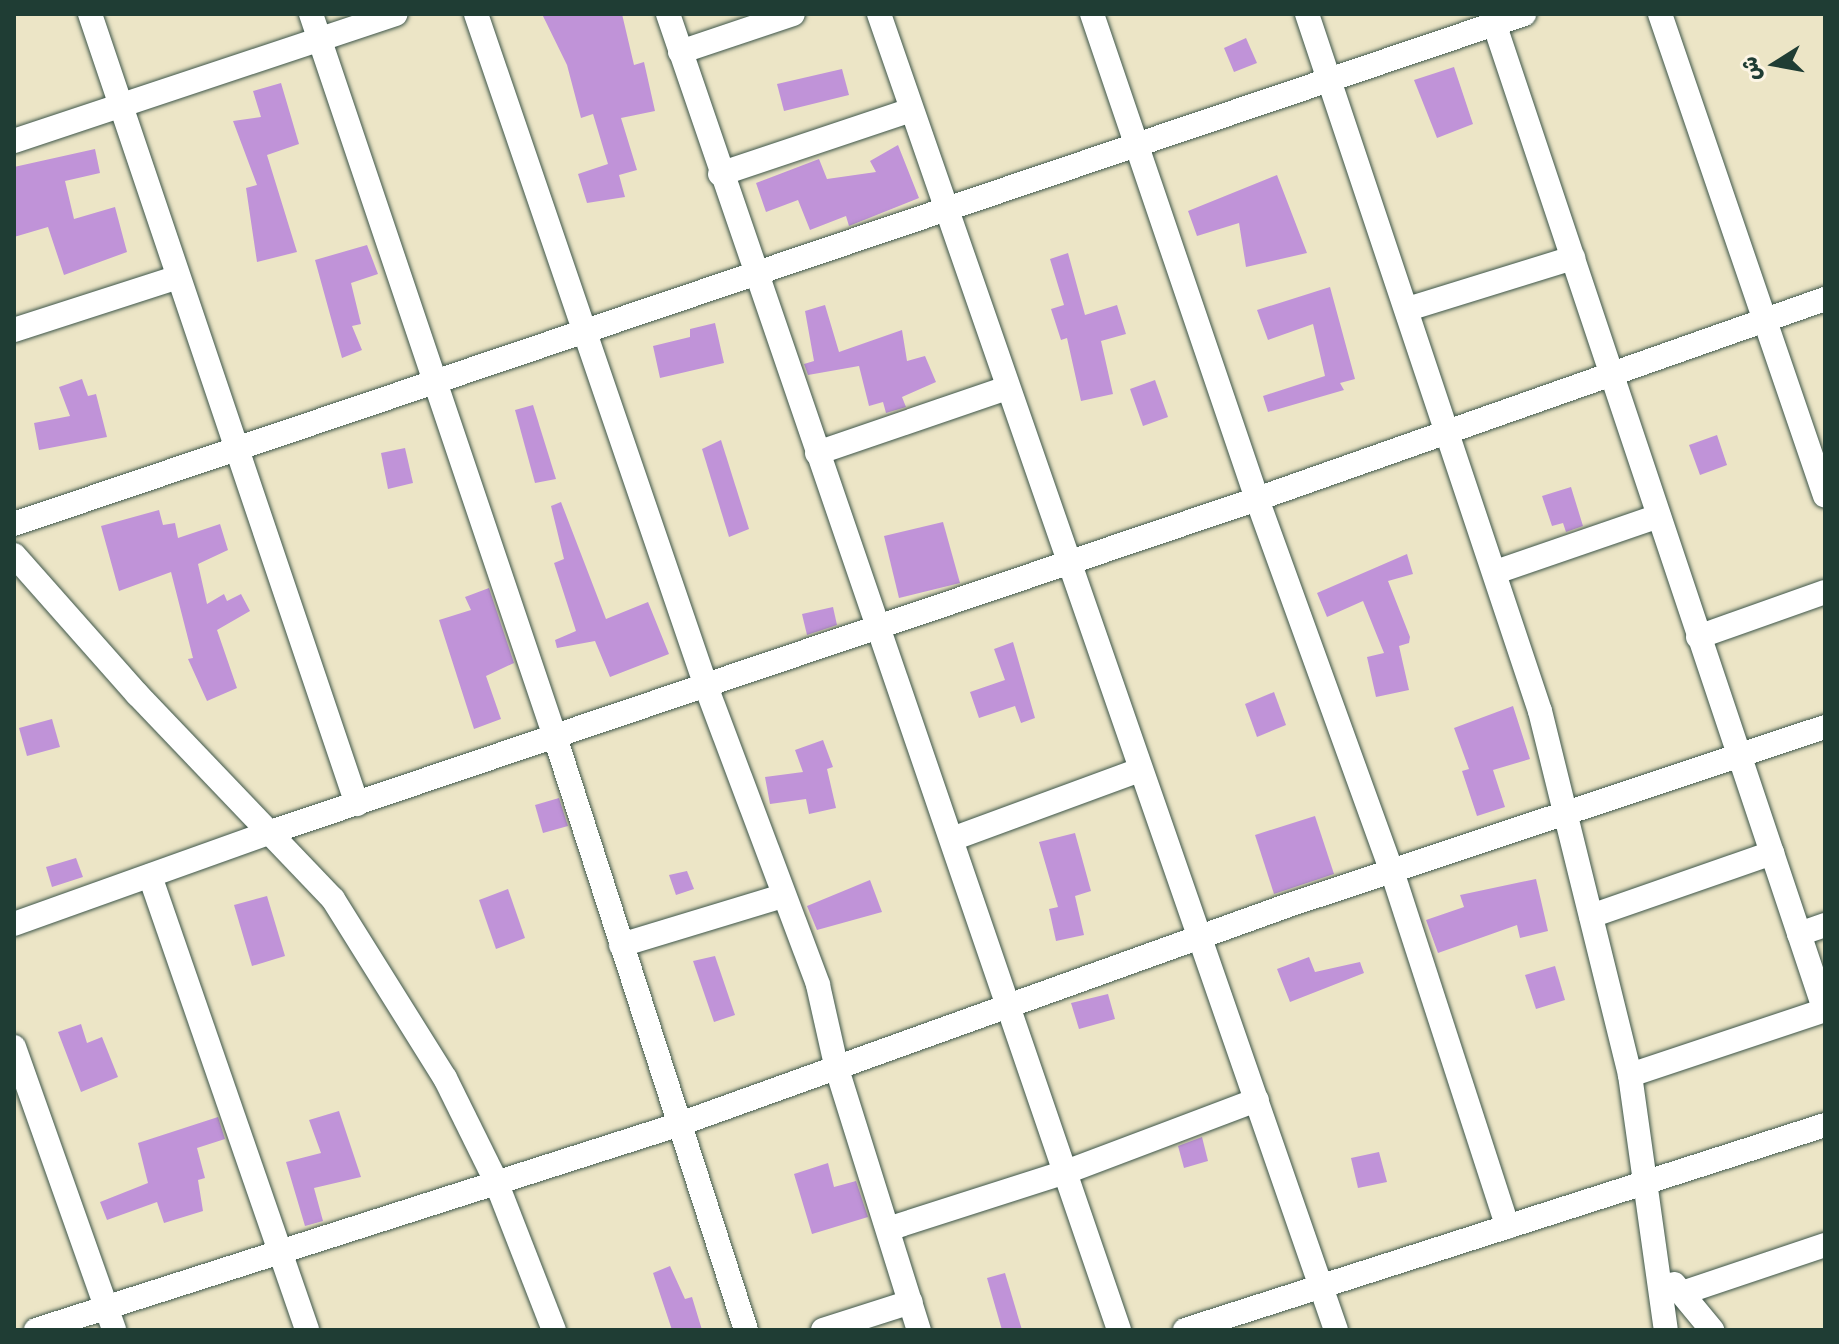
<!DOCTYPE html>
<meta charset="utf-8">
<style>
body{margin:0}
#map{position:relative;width:1839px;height:1344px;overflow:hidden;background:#ece5c6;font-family:Caveat,"Playpen Sans Arabic",sans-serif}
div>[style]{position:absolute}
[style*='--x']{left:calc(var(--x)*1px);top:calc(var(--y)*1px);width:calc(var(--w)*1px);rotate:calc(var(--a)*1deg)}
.building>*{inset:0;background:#c093d8}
.roads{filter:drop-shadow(0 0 2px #3e564a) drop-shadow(0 0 2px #3e564a)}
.minor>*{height:24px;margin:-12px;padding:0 12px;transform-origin:12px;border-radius:12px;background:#fff}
span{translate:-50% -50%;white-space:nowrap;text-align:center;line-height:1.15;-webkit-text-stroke:6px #fcf5e5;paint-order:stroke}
.frame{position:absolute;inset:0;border:16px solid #1f3d34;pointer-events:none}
.north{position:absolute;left:1735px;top:24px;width:80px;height:80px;-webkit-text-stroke:6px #fcf5e5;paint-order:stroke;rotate:259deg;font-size:22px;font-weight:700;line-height:32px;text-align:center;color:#1f3d34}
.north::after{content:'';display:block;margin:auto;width:28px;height:36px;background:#1f3d34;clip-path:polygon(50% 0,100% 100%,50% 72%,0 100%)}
</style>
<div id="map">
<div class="building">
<div style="clip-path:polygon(542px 14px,622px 14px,634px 65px,644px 62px,655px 111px,621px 118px,637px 170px,619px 175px,625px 197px,587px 203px,578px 174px,608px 164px,593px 114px,581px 118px,567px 65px)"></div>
<div style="clip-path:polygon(1246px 38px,1257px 63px,1234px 72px,1224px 48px)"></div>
<div style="clip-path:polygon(1454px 67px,1473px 124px,1437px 138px,1414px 80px)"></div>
<div style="clip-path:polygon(842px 69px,849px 95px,784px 111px,777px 84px)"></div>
<div style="clip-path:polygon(281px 83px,299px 144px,267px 155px,297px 252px,257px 262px,246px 188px,257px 185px,233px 121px,261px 117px,253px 91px)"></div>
<div style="clip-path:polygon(898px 145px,919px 198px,849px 226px,846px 216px,810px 230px,798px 200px,766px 212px,756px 183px,819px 159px,827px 179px,876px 172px,870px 161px)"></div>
<div style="clip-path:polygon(95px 149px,100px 173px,65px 181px,74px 219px,115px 207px,127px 252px,64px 275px,48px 227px,14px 237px,14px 167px)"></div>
<div style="clip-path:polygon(1277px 175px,1307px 253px,1246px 267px,1239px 223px,1197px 236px,1188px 211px)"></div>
<div style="clip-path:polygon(367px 245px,378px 274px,351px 283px,361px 324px,352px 326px,362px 350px,342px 358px,315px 260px)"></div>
<div style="clip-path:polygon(1068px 253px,1085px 315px,1117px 305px,1126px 334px,1101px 341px,1113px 394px,1081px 401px,1067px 338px,1061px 340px,1051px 309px,1064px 305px,1050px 259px)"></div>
<div style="clip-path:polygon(1330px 287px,1355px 379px,1340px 383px,1344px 390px,1268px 412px,1263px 396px,1325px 376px,1313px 324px,1268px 340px,1257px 310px)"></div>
<div style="clip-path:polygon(825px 305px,839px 352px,902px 330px,907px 361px,925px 356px,936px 382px,902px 397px,906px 407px,886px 413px,883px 402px,869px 406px,859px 366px,808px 375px,804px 364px,814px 361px,805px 311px)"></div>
<div style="clip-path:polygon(715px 323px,724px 363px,660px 378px,653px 346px,690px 337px,690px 329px)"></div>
<div style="clip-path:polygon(82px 379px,88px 396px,96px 394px,107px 437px,39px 450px,34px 423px,70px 416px,59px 387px)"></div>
<div style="clip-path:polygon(1155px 380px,1168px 417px,1143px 426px,1130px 389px)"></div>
<div style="clip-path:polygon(533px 405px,556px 479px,535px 483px,515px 410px)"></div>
<div style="clip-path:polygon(1717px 435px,1727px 465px,1700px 475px,1689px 445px)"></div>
<div style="clip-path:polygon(721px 440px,749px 529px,729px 537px,702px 449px)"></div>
<div style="clip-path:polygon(405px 448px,413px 483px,388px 489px,381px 453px)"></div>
<div style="clip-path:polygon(1571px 487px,1583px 526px,1566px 532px,1563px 523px,1552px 526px,1542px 496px)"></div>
<div style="clip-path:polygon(561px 502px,606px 619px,648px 602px,669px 654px,610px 677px,595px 641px,557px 648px,555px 640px,576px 631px,554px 563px,564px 559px,551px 506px)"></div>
<div style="clip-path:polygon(159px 510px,163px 525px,175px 523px,178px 538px,220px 524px,228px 550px,198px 564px,207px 604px,224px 594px,227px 601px,241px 594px,250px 611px,217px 630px,237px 688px,207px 701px,188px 659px,193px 658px,171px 572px,119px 591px,101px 526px)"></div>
<div style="clip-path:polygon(943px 522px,960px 583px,899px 598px,884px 536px)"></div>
<div style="clip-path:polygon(1407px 554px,1413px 574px,1388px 581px,1410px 637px,1409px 643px,1399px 646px,1409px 690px,1376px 697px,1367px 657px,1384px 653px,1363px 601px,1327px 617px,1317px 593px)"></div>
<div style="clip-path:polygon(489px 588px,514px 663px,486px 676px,501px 719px,474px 729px,439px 620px,471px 610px,465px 597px)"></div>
<div style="clip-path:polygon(833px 607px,837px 625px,807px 635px,802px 614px)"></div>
<div style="clip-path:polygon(1013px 642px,1035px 718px,1021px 723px,1015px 706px,979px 718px,970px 692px,1005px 680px,994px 649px)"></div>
<div style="clip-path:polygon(1274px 692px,1286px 725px,1257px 737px,1245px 704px)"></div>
<div style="clip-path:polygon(1513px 706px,1530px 759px,1493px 770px,1505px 807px,1477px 816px,1462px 771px,1469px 769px,1454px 728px)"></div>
<div style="clip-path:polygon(52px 719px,60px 747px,27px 756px,19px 728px)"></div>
<div style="clip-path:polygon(823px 740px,833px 767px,827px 769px,836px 808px,809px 814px,806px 799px,770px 804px,765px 777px,803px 772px,795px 750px)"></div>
<div style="clip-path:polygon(559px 798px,568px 826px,543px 833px,535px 805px)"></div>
<div style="clip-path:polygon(1315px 816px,1334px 874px,1274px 894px,1255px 835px)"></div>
<div style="clip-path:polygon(1075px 833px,1091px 891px,1075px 896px,1084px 935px,1056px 941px,1049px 909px,1058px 907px,1039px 842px)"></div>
<div style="clip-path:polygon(76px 858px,83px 877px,52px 887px,46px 867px)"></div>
<div style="clip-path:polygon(687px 871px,694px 889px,676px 895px,669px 875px)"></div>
<div style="clip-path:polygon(1536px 879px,1548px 931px,1520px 938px,1517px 925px,1438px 953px,1426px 920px,1464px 907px,1460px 895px)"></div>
<div style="clip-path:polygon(870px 880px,882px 912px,817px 930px,807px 906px)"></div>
<div style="clip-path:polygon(508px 889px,525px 938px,496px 949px,479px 900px)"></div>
<div style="clip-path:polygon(267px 896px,285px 956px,252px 966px,234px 905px)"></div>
<div style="clip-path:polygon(715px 956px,735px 1015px,714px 1022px,693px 961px)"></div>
<div style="clip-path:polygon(1309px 957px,1315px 972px,1360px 962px,1364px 973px,1290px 1002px,1277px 969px)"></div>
<div style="clip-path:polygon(1555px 966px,1565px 1000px,1536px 1009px,1525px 975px)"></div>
<div style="clip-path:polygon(1108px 994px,1115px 1019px,1079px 1029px,1071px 1003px)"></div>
<div style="clip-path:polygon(81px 1024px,87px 1043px,102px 1037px,118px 1077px,81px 1092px,58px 1032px)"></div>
<div style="clip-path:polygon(339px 1111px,361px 1177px,314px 1188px,323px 1221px,305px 1226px,286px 1162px,321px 1153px,309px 1120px)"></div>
<div style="clip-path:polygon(218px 1117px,225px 1139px,197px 1148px,205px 1178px,198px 1180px,203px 1211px,164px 1223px,157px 1202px,107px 1220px,100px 1202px,148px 1183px,138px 1143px)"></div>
<div style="clip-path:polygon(1202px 1137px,1208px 1161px,1184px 1168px,1178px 1146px)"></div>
<div style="clip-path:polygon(1379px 1152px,1387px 1182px,1358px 1188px,1351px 1158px)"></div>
<div style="clip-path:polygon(828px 1163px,834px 1187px,856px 1181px,868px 1217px,812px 1234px,794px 1174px)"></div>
<div style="clip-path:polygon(670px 1266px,685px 1299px,692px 1297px,702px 1330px,672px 1330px,653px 1273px)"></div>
<div style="clip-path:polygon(1005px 1273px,1022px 1330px,1002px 1330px,987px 1278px)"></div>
</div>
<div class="roads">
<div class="minor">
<div style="--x:90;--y:14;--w:834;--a:71.33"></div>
<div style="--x:311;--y:14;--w:766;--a:71.35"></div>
<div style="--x:556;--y:740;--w:620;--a:72.15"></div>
<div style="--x:476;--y:14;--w:713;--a:71.11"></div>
<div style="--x:707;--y:689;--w:316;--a:69.4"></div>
<div style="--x:818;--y:985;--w:86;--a:77.3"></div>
<div style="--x:837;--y:1069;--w:274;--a:72.6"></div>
<div style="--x:668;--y:14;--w:1391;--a:71.08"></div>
<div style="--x:879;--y:14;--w:1393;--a:70.85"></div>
<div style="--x:1092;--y:14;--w:512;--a:71.21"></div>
<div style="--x:1257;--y:499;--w:396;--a:70.1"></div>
<div style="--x:1392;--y:871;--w:374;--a:72"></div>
<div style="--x:1307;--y:14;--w:735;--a:71.52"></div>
<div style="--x:1540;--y:711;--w:375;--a:76.1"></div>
<div style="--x:1630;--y:1075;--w:258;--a:82"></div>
<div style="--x:1491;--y:14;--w:1051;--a:71.48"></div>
<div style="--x:1660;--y:14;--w:509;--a:71.1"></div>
<div style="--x:680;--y:52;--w:119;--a:-18.6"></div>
<div style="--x:14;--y:141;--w:402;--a:-18.4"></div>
<div style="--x:720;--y:174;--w:201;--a:-18.5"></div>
<div style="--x:1408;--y:309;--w:173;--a:-17.2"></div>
<div style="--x:14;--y:330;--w:169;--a:-17.9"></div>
<div style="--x:817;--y:453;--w:201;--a:-18.9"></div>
<div style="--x:14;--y:524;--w:1594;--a:-18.66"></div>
<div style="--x:14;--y:555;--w:186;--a:48.5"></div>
<div style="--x:137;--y:694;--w:284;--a:46.3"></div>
<div style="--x:333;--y:899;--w:211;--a:58"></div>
<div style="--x:445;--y:1078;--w:113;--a:63.7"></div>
<div style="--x:495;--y:1179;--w:162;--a:68.7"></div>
<div style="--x:1496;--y:572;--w:172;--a:-19"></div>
<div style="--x:1698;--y:637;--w:135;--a:-19.5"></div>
<div style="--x:952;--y:839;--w:200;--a:-20.2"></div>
<div style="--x:150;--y:876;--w:480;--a:70.9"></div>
<div style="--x:1591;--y:916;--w:192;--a:-19.2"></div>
<div style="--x:14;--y:924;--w:273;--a:-19.7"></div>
<div style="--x:271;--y:832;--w:1041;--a:-18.66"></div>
<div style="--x:1257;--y:499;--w:602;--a:-19.4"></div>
<div style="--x:1799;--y:934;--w:28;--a:-19"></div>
<div style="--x:621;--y:945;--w:168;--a:-16.9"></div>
<div style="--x:14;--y:1047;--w:300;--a:70.5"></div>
<div style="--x:1630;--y:1075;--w:206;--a:-18.4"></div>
<div style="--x:888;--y:1229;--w:187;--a:-17.8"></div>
<div style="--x:1066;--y:1172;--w:204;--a:-20.7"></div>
<div style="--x:1674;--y:1284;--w:60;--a:50.4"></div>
<div style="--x:1682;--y:1293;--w:151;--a:-18.6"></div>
<div style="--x:36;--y:1330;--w:673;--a:-17.73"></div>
<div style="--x:677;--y:1125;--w:650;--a:-19.77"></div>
<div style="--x:1289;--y:905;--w:565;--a:-18.37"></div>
<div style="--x:823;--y:1330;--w:92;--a:-17.7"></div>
<div style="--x:1185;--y:1330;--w:672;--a:-17.76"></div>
</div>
</div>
<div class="frame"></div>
<div class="north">ش</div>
</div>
